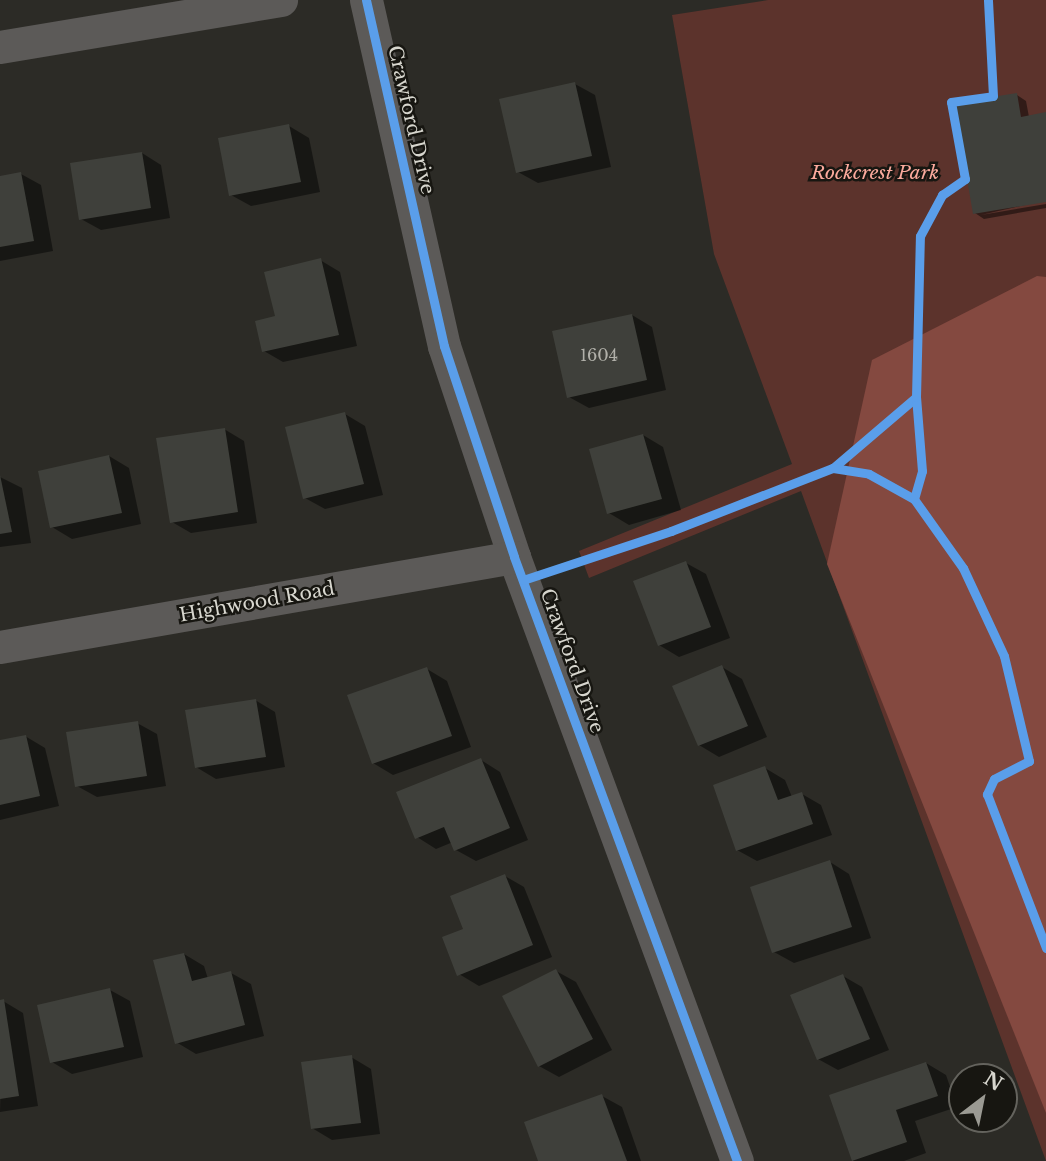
<!DOCTYPE html>
<style>
body{margin:0}
#map{position:relative;width:1046px;height:1161px;overflow:hidden;background:#2c2b26;font-family:"Libre Baskerville",serif}
div>[style]{position:absolute}
[style*='--x']{left:calc(var(--x)*1px);top:calc(var(--y)*1px);width:calc(var(--w)*1px);rotate:calc(var(--a)*1deg)}
.green>*{inset:0;background:#5c332c}
.forest>*{inset:0;background:#844940}
.shadow>*{inset:0;background:#0007}
.building>*{inset:0;background:#3f403b}
.minor>*{height:33px;margin:-16.5px;padding:0 16.5px;transform-origin:16.5px;border-radius:16.5px;background:#5c5a58}
.cycleway>*{height:9px;margin:-4.5px;padding:0 4.5px;transform-origin:4.5px;border-radius:4.5px;background:#5a9eea}
span{translate:-50% -50%;white-space:nowrap;text-align:center;line-height:1.15;-webkit-text-stroke:5px #171611;paint-order:stroke}
.number-label{font-size:16px;color:#b1b0a9}
.number-label span{-webkit-text-stroke-width:0}
.street-label{font-size:19px;color:#d7d6ce}
.park-label{font-size:19px;color:#fbaa9d;font-style:italic}
.north{position:absolute;left:948px;top:1063px;width:70px;height:70px;box-sizing:border-box;background:#171611;border:2px solid #64635d;border-radius:50%;rotate:32deg;font-size:19px;font-weight:700;line-height:28px;text-align:center;color:#d7d6ce}
.north::after{content:'';display:block;margin:auto;width:24px;height:32px;background:#9b9a93;clip-path:polygon(50% 0,100% 100%,50% 72%,0 100%)}
</style>
<div id="map">
<div class="green">
<div style="clip-path:polygon(768px 0,1046px 0,1046px 1161px,801px 491px,589px 578px,579px 551px,792px 464px,714px 254px,672px 15px)"></div>
</div>
<div class="forest">
<div style="clip-path:polygon(1037px 276px,1046px 277px,1046px 1113px,827px 564px,872px 360px)"></div>
</div>
<div class="shadow">
<div style="clip-path:polygon(575px 84px,595px 95px,611px 167px,538px 183px,518px 172px)"></div>
<div style="clip-path:polygon(1017px 95px,1026px 101px,1029px 117px,1046px 114px,1046px 200px,981px 215px,1046px 204px,1046px 208px,984px 219px,975px 213px)"></div>
<div style="clip-path:polygon(289px 126px,309px 138px,320px 192px,251px 206px,231px 195px)"></div>
<div style="clip-path:polygon(142px 153px,161px 165px,170px 218px,101px 230px,81px 219px)"></div>
<div style="clip-path:polygon(21px 174px,41px 185px,53px 251px,0 261px,0 177px)"></div>
<div style="clip-path:polygon(320px 260px,340px 272px,357px 346px,283px 362px,264px 351px,277px 318px)"></div>
<div style="clip-path:polygon(632px 315px,652px 327px,666px 390px,589px 408px,569px 397px)"></div>
<div style="clip-path:polygon(345px 414px,365px 426px,383px 495px,325px 509px,305px 498px)"></div>
<div style="clip-path:polygon(224px 429px,244px 441px,257px 523px,191px 533px,172px 522px)"></div>
<div style="clip-path:polygon(643px 435px,663px 447px,681px 510px,629px 525px,609px 513px)"></div>
<div style="clip-path:polygon(109px 456px,129px 468px,141px 524px,72px 539px,52px 527px)"></div>
<div style="clip-path:polygon(0 477px,22px 488px,31px 543px,0 547px)"></div>
<div style="clip-path:polygon(686px 563px,706px 574px,730px 638px,679px 657px,659px 645px)"></div>
<div style="clip-path:polygon(722px 667px,742px 679px,767px 737px,719px 757px,699px 745px)"></div>
<div style="clip-path:polygon(427px 669px,447px 681px,471px 747px,393px 775px,373px 763px)"></div>
<div style="clip-path:polygon(255px 700px,275px 712px,285px 767px,216px 779px,196px 767px)"></div>
<div style="clip-path:polygon(137px 723px,157px 734px,166px 786px,97px 797px,77px 786px)"></div>
<div style="clip-path:polygon(25px 736px,45px 748px,59px 806px,0 820px,0 742px)"></div>
<div style="clip-path:polygon(481px 760px,500px 772px,528px 840px,476px 861px,456px 850px,453px 842px,436px 849px,417px 837px)"></div>
<div style="clip-path:polygon(765px 768px,785px 780px,792px 797px,802px 794px,821px 805px,832px 835px,757px 861px,737px 850px)"></div>
<div style="clip-path:polygon(830px 862px,849px 874px,871px 938px,794px 963px,774px 952px)"></div>
<div style="clip-path:polygon(505px 876px,524px 887px,552px 957px,479px 986px,459px 974px,466px 930px)"></div>
<div style="clip-path:polygon(184px 954px,204px 966px,208px 979px,231px 973px,251px 984px,264px 1036px,196px 1054px,176px 1042px)"></div>
<div style="clip-path:polygon(556px 971px,576px 982px,612px 1050px,559px 1077px,539px 1066px)"></div>
<div style="clip-path:polygon(843px 976px,862px 987px,889px 1050px,838px 1070px,818px 1059px)"></div>
<div style="clip-path:polygon(110px 990px,130px 1001px,143px 1057px,72px 1074px,52px 1062px)"></div>
<div style="clip-path:polygon(3px 1001px,23px 1013px,38px 1106px,0 1112px)"></div>
<div style="clip-path:polygon(351px 1057px,371px 1069px,380px 1134px,332px 1140px,312px 1128px)"></div>
<div style="clip-path:polygon(926px 1063px,946px 1075px,957px 1107px,915px 1121px,926px 1153px,904px 1161px,853px 1161px,831px 1096px)"></div>
<div style="clip-path:polygon(602px 1096px,622px 1107px,641px 1161px,540px 1161px)"></div>
</div>
<div class="building">
<div style="clip-path:polygon(575px 82px,592px 156px,516px 173px,499px 99px)"></div>
<div style="clip-path:polygon(1017px 93px,1021px 117px,1046px 112px,1046px 202px,973px 214px,954px 103px)"></div>
<div style="clip-path:polygon(289px 124px,301px 182px,229px 196px,218px 138px)"></div>
<div style="clip-path:polygon(142px 152px,151px 208px,79px 220px,70px 163px)"></div>
<div style="clip-path:polygon(21px 172px,34px 241px,0 247px,0 176px)"></div>
<div style="clip-path:polygon(321px 258px,339px 335px,262px 352px,255px 321px,275px 316px,264px 272px)"></div>
<div style="clip-path:polygon(632px 314px,647px 380px,567px 398px,552px 331px)"></div>
<div style="clip-path:polygon(345px 412px,364px 484px,303px 499px,285px 427px)"></div>
<div style="clip-path:polygon(225px 428px,238px 512px,170px 523px,156px 438px)"></div>
<div style="clip-path:polygon(643px 434px,662px 499px,607px 514px,589px 449px)"></div>
<div style="clip-path:polygon(109px 455px,122px 513px,50px 528px,38px 471px)"></div>
<div style="clip-path:polygon(0 475px,12px 532px,0 534px)"></div>
<div style="clip-path:polygon(686px 561px,711px 627px,658px 646px,633px 581px)"></div>
<div style="clip-path:polygon(722px 665px,748px 726px,698px 746px,672px 686px)"></div>
<div style="clip-path:polygon(427px 667px,452px 736px,372px 764px,347px 695px)"></div>
<div style="clip-path:polygon(256px 699px,266px 757px,195px 768px,185px 710px)"></div>
<div style="clip-path:polygon(138px 721px,147px 776px,75px 787px,66px 732px)"></div>
<div style="clip-path:polygon(26px 735px,40px 796px,0 805px,0 740px)"></div>
<div style="clip-path:polygon(481px 758px,510px 828px,454px 851px,444px 827px,415px 839px,396px 792px)"></div>
<div style="clip-path:polygon(765px 766px,778px 800px,802px 792px,813px 824px,736px 851px,713px 785px)"></div>
<div style="clip-path:polygon(830px 860px,852px 927px,772px 953px,750px 887px)"></div>
<div style="clip-path:polygon(505px 874px,533px 945px,457px 976px,442px 937px,463px 929px,450px 896px)"></div>
<div style="clip-path:polygon(184px 953px,192px 981px,231px 971px,245px 1025px,175px 1044px,153px 960px)"></div>
<div style="clip-path:polygon(556px 969px,593px 1039px,538px 1067px,502px 996px)"></div>
<div style="clip-path:polygon(843px 974px,870px 1039px,817px 1060px,790px 995px)"></div>
<div style="clip-path:polygon(110px 988px,124px 1047px,50px 1063px,37px 1005px)"></div>
<div style="clip-path:polygon(4px 999px,19px 1096px,0 1099px,0 1000px)"></div>
<div style="clip-path:polygon(352px 1055px,361px 1123px,311px 1129px,301px 1062px)"></div>
<div style="clip-path:polygon(926px 1062px,938px 1096px,896px 1110px,907px 1142px,852px 1161px,829px 1095px)"></div>
<div style="clip-path:polygon(602px 1094px,627px 1161px,538px 1161px,524px 1122px)"></div>
</div>
<div class="minor">
<div style="--x:366;--y:0;--w:355;--a:77.3"></div>
<div style="--x:444;--y:346;--w:222;--a:71.6"></div>
<div style="--x:514;--y:557;--w:644;--a:69.74"></div>
<div style="--x:0;--y:47;--w:285;--a:-9.5"></div>
<div style="--x:0;--y:647;--w:522;--a:-9.93"></div>
</div>
<div class="cycleway">
<div style="--x:366;--y:0;--w:355;--a:77.3"></div>
<div style="--x:444;--y:346;--w:222;--a:71.6"></div>
<div style="--x:514;--y:557;--w:644;--a:69.74"></div>
<div style="--x:833;--y:468;--w:109;--a:-40.5"></div>
<div style="--x:914;--y:499;--w:29;--a:-74"></div>
<div style="--x:922;--y:471;--w:74;--a:-94.6"></div>
<div style="--x:916;--y:397;--w:161;--a:-88.6"></div>
<div style="--x:920;--y:236;--w:47;--a:-61.8"></div>
<div style="--x:942;--y:195;--w:28;--a:-35"></div>
<div style="--x:965;--y:179;--w:78;--a:-100.3"></div>
<div style="--x:951;--y:102;--w:42;--a:-8.1"></div>
<div style="--x:993;--y:96;--w:96;--a:-93"></div>
<div style="--x:523;--y:580;--w:156;--a:-18.3"></div>
<div style="--x:671;--y:531;--w:174;--a:-21.3"></div>
<div style="--x:833;--y:468;--w:36;--a:9"></div>
<div style="--x:869;--y:474;--w:51;--a:29.1"></div>
<div style="--x:914;--y:499;--w:85;--a:54.6"></div>
<div style="--x:963;--y:568;--w:97;--a:65"></div>
<div style="--x:1004;--y:656;--w:108;--a:76.6"></div>
<div style="--x:1029;--y:761;--w:39;--a:153"></div>
<div style="--x:994;--y:779;--w:17;--a:115"></div>
<div style="--x:987;--y:794;--w:165;--a:69"></div>
</div>
<div class="number-label">
<span style="left:599px;top:355px">1604</span>
</div>
<div class="street-label">
<span style="left:411px;top:120px;rotate:77deg">Crawford Drive</span>
<span style="left:257px;top:602px;rotate:-10deg">Highwood Road</span>
<span style="left:572px;top:661px;rotate:70deg">Crawford Drive</span>
</div>
<div class="park-label">
<span style="left:875px;top:173px">Rockcrest Park</span>
</div>
<div class="north">N</div>
</div>
